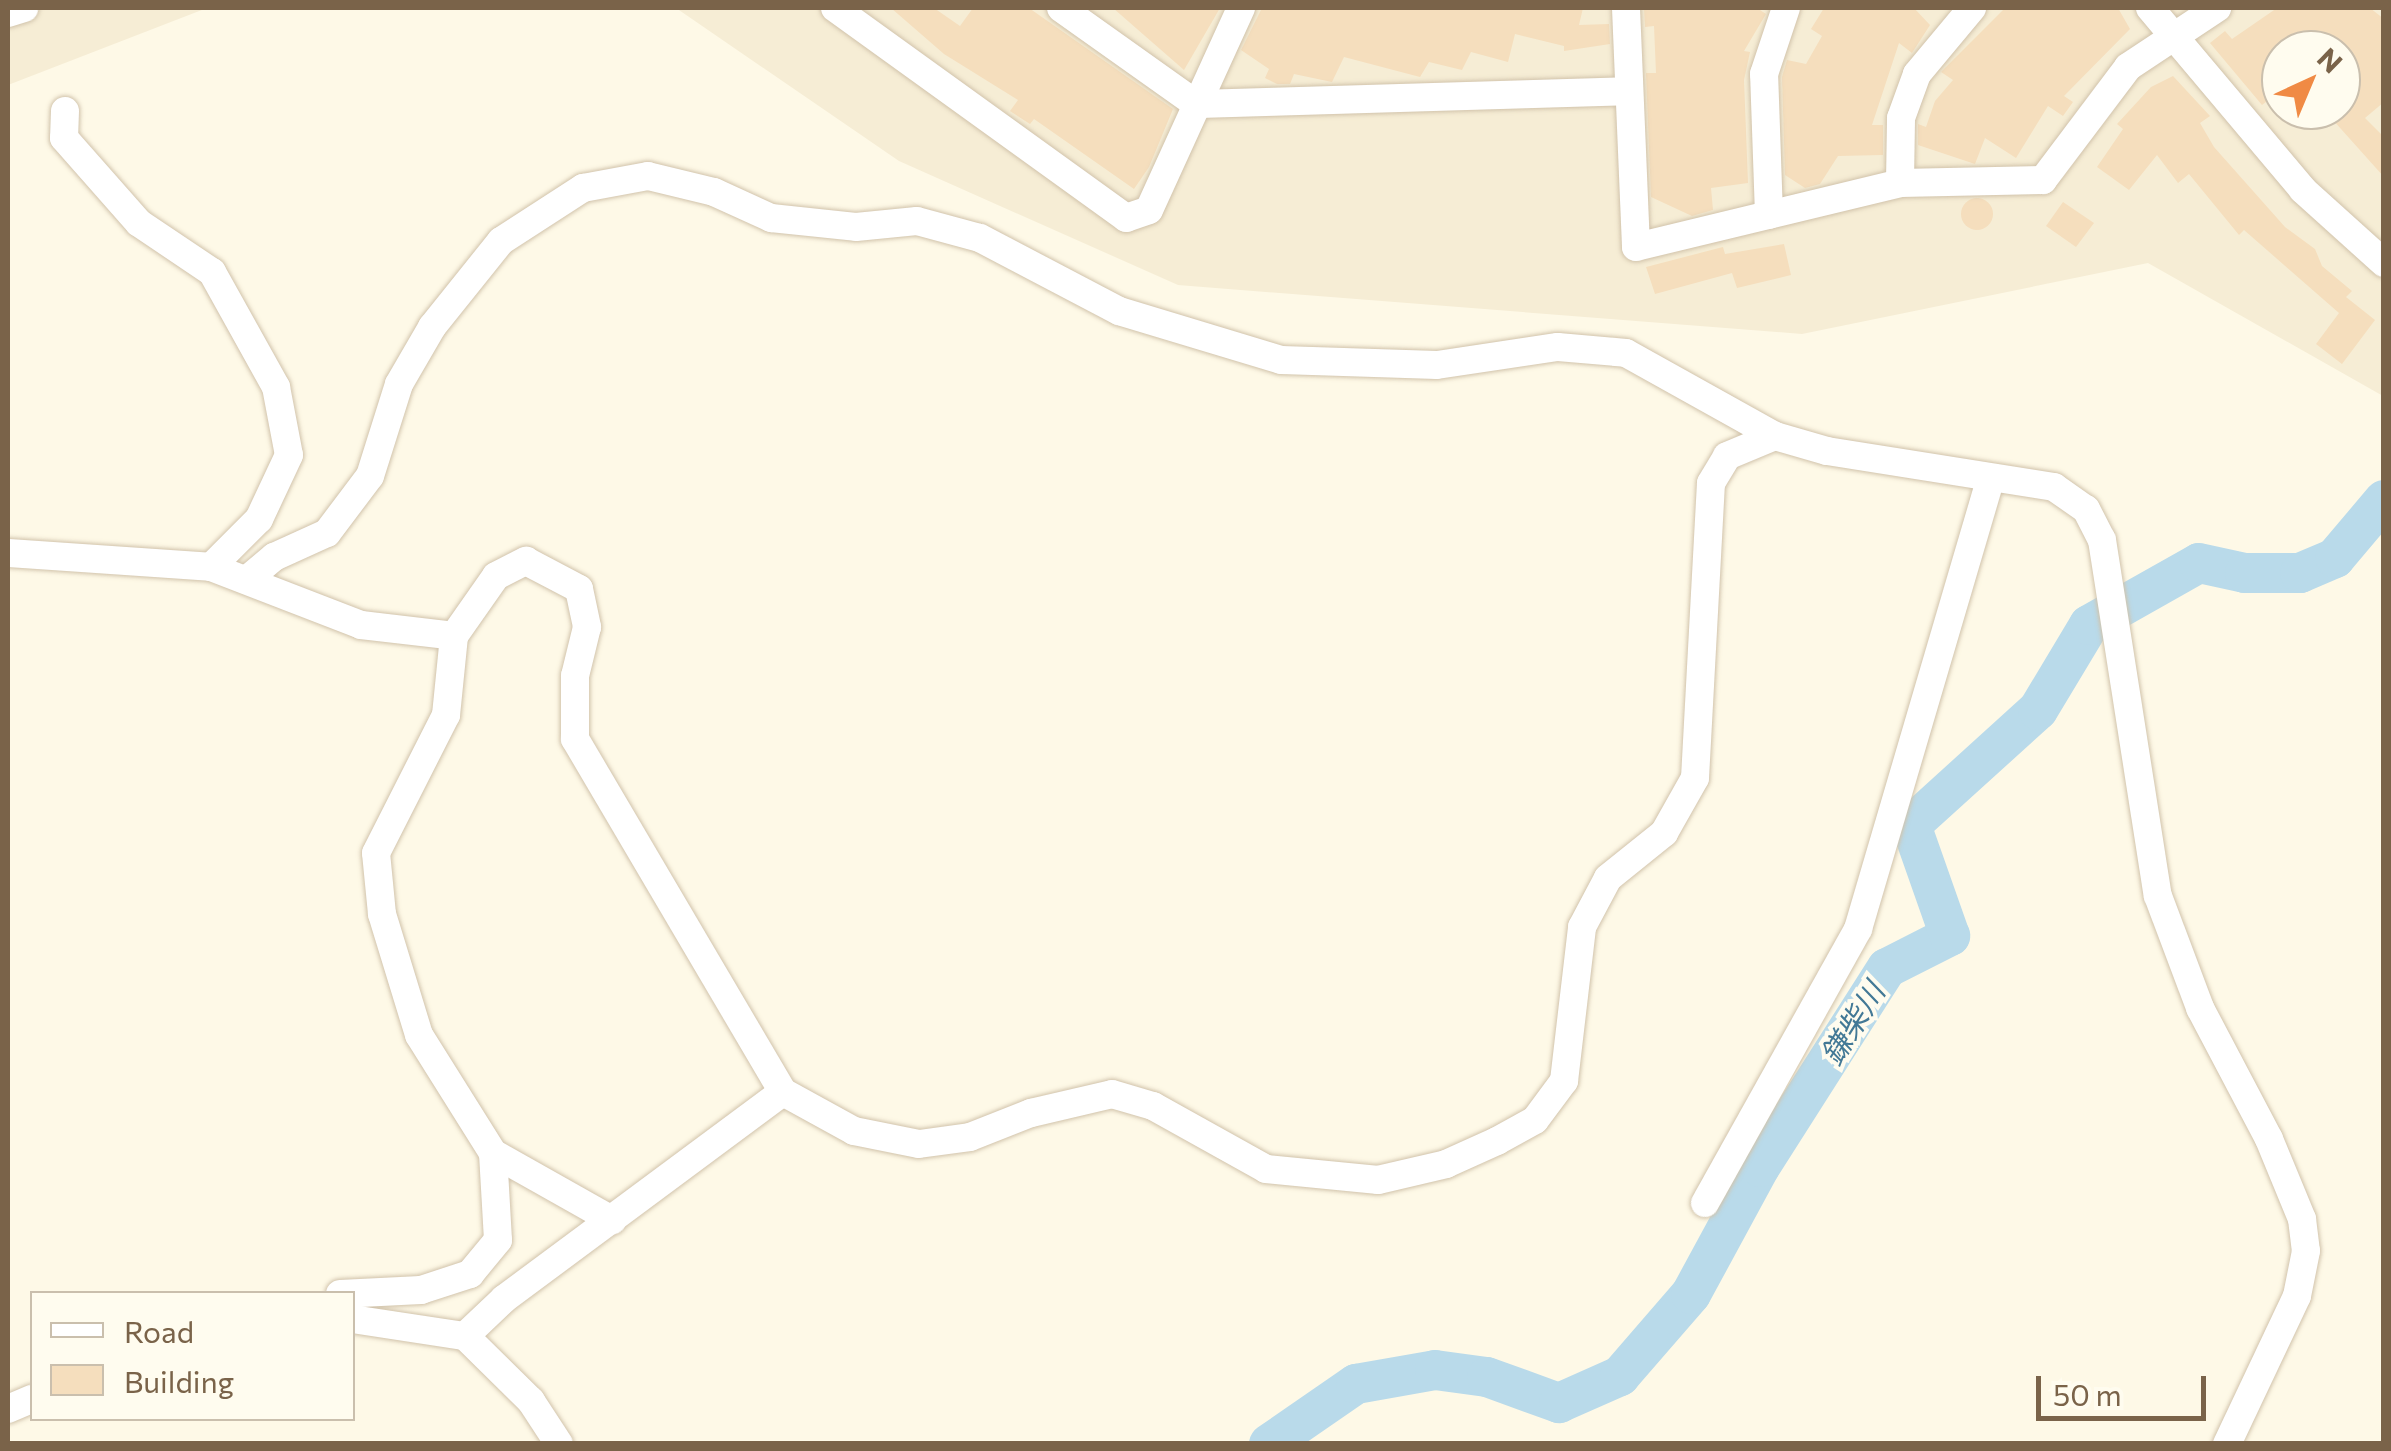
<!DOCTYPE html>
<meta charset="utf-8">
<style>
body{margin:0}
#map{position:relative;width:2391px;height:1451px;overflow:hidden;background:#fef9e7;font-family:Commissioner,"Noto Sans JP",sans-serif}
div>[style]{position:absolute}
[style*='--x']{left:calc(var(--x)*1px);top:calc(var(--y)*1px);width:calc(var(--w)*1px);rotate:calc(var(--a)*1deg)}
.residential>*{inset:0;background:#f6edd5}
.river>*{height:40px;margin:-20px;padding:0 20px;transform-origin:20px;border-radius:20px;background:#b9daea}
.building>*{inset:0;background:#f5debd}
.round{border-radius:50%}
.roads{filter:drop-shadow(0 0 2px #d1c3ab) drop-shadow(0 0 2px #d1c3ab)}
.minor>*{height:28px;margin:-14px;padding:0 14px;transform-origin:14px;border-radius:14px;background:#fff}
span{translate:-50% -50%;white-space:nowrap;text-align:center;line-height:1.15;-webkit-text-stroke:8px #fffcef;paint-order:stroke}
.water-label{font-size:30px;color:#437996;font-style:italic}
.frame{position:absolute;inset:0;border:10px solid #7a6349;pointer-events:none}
.legend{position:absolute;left:30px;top:1291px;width:325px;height:130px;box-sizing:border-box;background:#fffcef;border:2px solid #cabfad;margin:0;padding:12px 18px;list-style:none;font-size:30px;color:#7a6349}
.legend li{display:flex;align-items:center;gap:20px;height:50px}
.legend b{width:50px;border:2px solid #cabfad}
.north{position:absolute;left:2261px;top:30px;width:100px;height:100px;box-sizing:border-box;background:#fffcef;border:2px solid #cabfad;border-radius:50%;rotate:44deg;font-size:28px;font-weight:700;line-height:40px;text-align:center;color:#7a6349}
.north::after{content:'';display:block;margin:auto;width:35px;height:45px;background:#f08a44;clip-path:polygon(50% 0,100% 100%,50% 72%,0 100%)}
.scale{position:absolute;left:2036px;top:1376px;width:170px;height:45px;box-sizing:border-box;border:5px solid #7a6349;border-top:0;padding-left:12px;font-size:30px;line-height:35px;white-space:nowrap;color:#7a6349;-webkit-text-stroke:8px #fffcef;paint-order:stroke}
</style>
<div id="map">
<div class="residential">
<div style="clip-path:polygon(8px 8px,207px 8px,8px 85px)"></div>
<div style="clip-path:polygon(evenodd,676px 8px,2383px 8px,2383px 396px,2148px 263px,1802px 334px,1178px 285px,899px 161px,676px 8px,2281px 50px,2341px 50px,2341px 110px,2281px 110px,2281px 50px)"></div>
</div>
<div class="river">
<div style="--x:1269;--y:1444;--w:106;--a:-34.6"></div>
<div style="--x:1356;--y:1384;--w:80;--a:-10"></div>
<div style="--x:1435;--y:1370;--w:52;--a:7.7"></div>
<div style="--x:1487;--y:1377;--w:77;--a:19.9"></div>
<div style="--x:1559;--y:1403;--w:67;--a:-23.9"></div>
<div style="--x:1620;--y:1376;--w:108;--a:-49.1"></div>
<div style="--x:1691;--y:1294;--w:145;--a:-61.5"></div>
<div style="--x:1760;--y:1167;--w:236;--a:-57.5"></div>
<div style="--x:1887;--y:968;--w:71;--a:-26.9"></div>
<div style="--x:1950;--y:936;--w:118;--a:-109.4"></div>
<div style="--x:1911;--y:825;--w:171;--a:-42.2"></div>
<div style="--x:2038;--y:710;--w:99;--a:-59"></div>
<div style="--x:2089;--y:625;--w:126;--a:-29.4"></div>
<div style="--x:2199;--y:563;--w:47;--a:12.3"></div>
<div style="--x:2245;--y:573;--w:55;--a:0"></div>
<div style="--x:2300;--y:573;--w:38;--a:-23"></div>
<div style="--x:2335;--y:558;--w:76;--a:-49.8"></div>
</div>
<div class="building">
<div style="clip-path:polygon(891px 8px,934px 8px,960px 26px,973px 8px,1029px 8px,1173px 109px,1149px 167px,1134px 189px,1034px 119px,1030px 124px,1010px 111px,1018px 100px,944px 54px)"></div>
<div style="clip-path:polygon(1113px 8px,1220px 8px,1184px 70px)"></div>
<div style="clip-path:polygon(1262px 8px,1583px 8px,1579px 25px,1609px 24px,1610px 44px,1564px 51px,1564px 46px,1515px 34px,1508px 62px,1471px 52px,1462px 70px,1429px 62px,1420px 77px,1344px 57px,1332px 82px,1294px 74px,1290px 84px,1277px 84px,1265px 78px,1269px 69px,1241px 50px)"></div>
<div style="clip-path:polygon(1644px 8px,1757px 8px,1766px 14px,1744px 51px,1750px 52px,1744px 80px,1748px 183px,1711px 188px,1713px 210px,1692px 216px,1651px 197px,1646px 73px,1656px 73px,1654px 26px,1645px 27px)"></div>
<div style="clip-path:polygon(1824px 8px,1914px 8px,1930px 25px,1912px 53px,1899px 43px,1872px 125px,1883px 125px,1883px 155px,1838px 156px,1820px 184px,1805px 188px,1785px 175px,1782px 77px,1787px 60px,1806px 64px,1822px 36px,1811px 29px)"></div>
<div style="clip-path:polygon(2005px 8px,2118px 8px,2130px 29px,2064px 96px,2073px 102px,2063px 116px,2048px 106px,2016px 158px,1985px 138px,1975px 164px,1918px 145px,1918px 124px,1926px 127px,1935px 101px,1953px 80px,1941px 72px)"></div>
<div style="clip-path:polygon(2277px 8px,2370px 8px,2384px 19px,2384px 102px,2365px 118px,2384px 137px,2384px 177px,2324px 110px,2341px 110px,2341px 50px,2281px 50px,2281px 71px,2272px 79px,2281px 90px,2262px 105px,2210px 43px,2225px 31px,2232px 39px)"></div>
<div style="clip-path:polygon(2173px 76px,2210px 116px,2200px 123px,2214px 147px,2285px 227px,2315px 249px,2322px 266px,2352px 291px,2346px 297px,2375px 320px,2342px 364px,2316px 344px,2339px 313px,2244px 230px,2239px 235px,2189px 174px,2178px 183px,2157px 155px,2129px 190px,2097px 167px,2123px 129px,2117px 124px,2151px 87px)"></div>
<div class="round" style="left:1961px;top:198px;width:32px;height:32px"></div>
<div style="clip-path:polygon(2063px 202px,2094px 223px,2076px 247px,2046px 226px)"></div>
<div style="clip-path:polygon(1784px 244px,1791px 275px,1737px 288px,1732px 273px,1655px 294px,1646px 267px,1723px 247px,1725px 254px)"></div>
</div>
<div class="roads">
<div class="minor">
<div style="--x:835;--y:8;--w:359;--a:35.8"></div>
<div style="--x:1126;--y:218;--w:24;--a:-19"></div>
<div style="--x:1149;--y:210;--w:222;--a:-65.5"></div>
<div style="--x:1061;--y:8;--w:166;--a:35.4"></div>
<div style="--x:1196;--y:104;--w:433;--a:-1.7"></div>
<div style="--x:1626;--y:8;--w:239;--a:87.6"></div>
<div style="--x:1636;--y:247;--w:272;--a:-13.6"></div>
<div style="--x:1900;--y:183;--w:143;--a:-1.2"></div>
<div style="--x:2043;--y:180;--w:141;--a:-53"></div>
<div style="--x:2128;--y:67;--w:107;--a:-33.5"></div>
<div style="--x:2150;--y:8;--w:238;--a:49.9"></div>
<div style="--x:2303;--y:190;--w:109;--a:42"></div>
<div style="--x:8;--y:13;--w:17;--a:-17"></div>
<div style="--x:65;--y:111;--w:27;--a:92"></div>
<div style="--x:64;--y:138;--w:113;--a:48.6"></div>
<div style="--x:139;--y:223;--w:88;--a:33.9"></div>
<div style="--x:212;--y:272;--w:132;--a:60.9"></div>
<div style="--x:276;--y:387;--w:69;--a:79.2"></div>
<div style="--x:289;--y:455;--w:71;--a:115.1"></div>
<div style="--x:259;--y:519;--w:68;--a:135"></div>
<div style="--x:1900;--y:183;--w:65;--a:-89.1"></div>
<div style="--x:1901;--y:118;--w:47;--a:-70"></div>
<div style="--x:1917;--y:74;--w:86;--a:-50.2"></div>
<div style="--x:1769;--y:215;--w:141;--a:-92"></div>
<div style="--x:1764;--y:74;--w:70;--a:-71.6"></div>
<div style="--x:8;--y:553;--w:203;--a:3.9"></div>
<div style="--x:211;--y:567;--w:161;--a:21.1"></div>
<div style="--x:361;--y:625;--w:94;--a:6.7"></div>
<div style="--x:249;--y:578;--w:33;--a:-40"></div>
<div style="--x:274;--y:557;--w:58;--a:-24.4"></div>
<div style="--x:327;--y:533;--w:71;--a:-53"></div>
<div style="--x:370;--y:476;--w:96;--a:-72.5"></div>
<div style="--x:399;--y:384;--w:66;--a:-59.9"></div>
<div style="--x:432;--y:327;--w:110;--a:-51.3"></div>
<div style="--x:501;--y:241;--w:98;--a:-32.9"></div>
<div style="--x:583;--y:188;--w:66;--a:-10.5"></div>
<div style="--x:648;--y:176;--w:68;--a:13.6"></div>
<div style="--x:714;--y:192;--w:63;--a:24.5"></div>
<div style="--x:771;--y:218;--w:85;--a:6"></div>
<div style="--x:856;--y:227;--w:61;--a:-5.6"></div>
<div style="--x:917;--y:221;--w:65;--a:15.1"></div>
<div style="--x:980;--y:238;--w:157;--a:27.7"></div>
<div style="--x:1119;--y:311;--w:169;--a:16.8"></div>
<div style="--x:1281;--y:360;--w:156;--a:1.8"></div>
<div style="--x:1437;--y:365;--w:122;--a:-8.5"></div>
<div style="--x:1558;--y:347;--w:68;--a:5"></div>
<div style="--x:1626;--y:353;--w:171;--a:29.1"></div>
<div style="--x:1775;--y:436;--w:54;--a:16.1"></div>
<div style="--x:1827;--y:451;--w:230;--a:9"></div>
<div style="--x:2054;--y:487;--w:39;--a:35"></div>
<div style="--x:2086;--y:509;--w:35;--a:63"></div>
<div style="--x:2102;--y:540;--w:360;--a:81.1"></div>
<div style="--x:2158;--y:896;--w:120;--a:69.4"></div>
<div style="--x:2200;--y:1008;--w:148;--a:62.2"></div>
<div style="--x:2269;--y:1139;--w:87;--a:67.6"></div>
<div style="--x:2302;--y:1219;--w:32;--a:83"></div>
<div style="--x:2306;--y:1251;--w:46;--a:101.3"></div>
<div style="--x:2297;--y:1296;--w:164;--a:115.3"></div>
<div style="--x:493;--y:1153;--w:137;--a:29.4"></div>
<div style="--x:1705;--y:1203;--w:314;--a:-60.8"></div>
<div style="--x:1858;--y:929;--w:470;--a:-73.6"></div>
<div style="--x:340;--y:1294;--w:81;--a:-2.8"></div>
<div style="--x:421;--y:1290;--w:52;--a:-18.1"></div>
<div style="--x:470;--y:1274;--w:44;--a:-50.5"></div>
<div style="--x:498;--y:1240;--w:87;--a:-93.3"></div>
<div style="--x:493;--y:1153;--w:139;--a:-122.1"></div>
<div style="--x:419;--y:1035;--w:127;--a:-107"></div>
<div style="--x:382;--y:914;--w:61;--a:-95.6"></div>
<div style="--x:376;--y:853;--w:155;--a:-63.1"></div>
<div style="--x:446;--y:715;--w:79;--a:-84.2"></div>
<div style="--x:454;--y:636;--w:73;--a:-55"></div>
<div style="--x:496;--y:576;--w:34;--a:-27"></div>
<div style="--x:526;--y:561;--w:60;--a:27.8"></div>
<div style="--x:579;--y:589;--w:39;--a:78"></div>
<div style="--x:587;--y:627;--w:50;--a:103.8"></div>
<div style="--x:575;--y:676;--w:63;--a:90"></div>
<div style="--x:575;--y:739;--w:410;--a:59.5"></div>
<div style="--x:783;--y:1092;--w:81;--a:28.8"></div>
<div style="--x:854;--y:1131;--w:66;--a:11.3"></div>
<div style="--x:919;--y:1144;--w:51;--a:-7.8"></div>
<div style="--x:970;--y:1137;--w:66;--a:-21.5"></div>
<div style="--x:1031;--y:1113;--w:83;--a:-13.2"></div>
<div style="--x:1112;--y:1094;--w:43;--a:16.3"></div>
<div style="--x:1153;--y:1106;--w:129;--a:29.1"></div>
<div style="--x:1266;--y:1169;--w:113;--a:5.6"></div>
<div style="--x:1378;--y:1180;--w:70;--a:-13.2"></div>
<div style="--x:1446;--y:1164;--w:56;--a:-24.3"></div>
<div style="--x:1497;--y:1141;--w:43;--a:-28.9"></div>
<div style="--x:1535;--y:1120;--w:49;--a:-53.4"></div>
<div style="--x:1564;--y:1081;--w:155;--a:-83.3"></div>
<div style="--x:1582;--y:927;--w:55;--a:-62"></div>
<div style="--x:1608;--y:878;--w:72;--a:-38.8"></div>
<div style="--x:1664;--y:833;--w:63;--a:-60.6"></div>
<div style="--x:1695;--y:778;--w:295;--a:-86.9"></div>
<div style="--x:1711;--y:483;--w:31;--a:-59"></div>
<div style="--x:1727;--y:456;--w:52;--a:-22.6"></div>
<div style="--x:352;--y:1319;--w:114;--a:8.6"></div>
<div style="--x:465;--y:1336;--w:93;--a:44.6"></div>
<div style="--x:531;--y:1401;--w:51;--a:56.9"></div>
<div style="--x:465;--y:1336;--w:54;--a:-43.5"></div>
<div style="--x:504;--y:1299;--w:347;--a:-36.6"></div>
<div style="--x:8;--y:1409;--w:26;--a:-23"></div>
</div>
</div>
<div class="water-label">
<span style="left:1852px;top:1023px;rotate:-58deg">鎌柴川</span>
</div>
<div class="frame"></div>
<ul class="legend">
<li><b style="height:12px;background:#fff"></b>Road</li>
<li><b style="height:28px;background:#f5debd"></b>Building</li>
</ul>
<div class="north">N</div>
<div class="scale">50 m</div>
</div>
